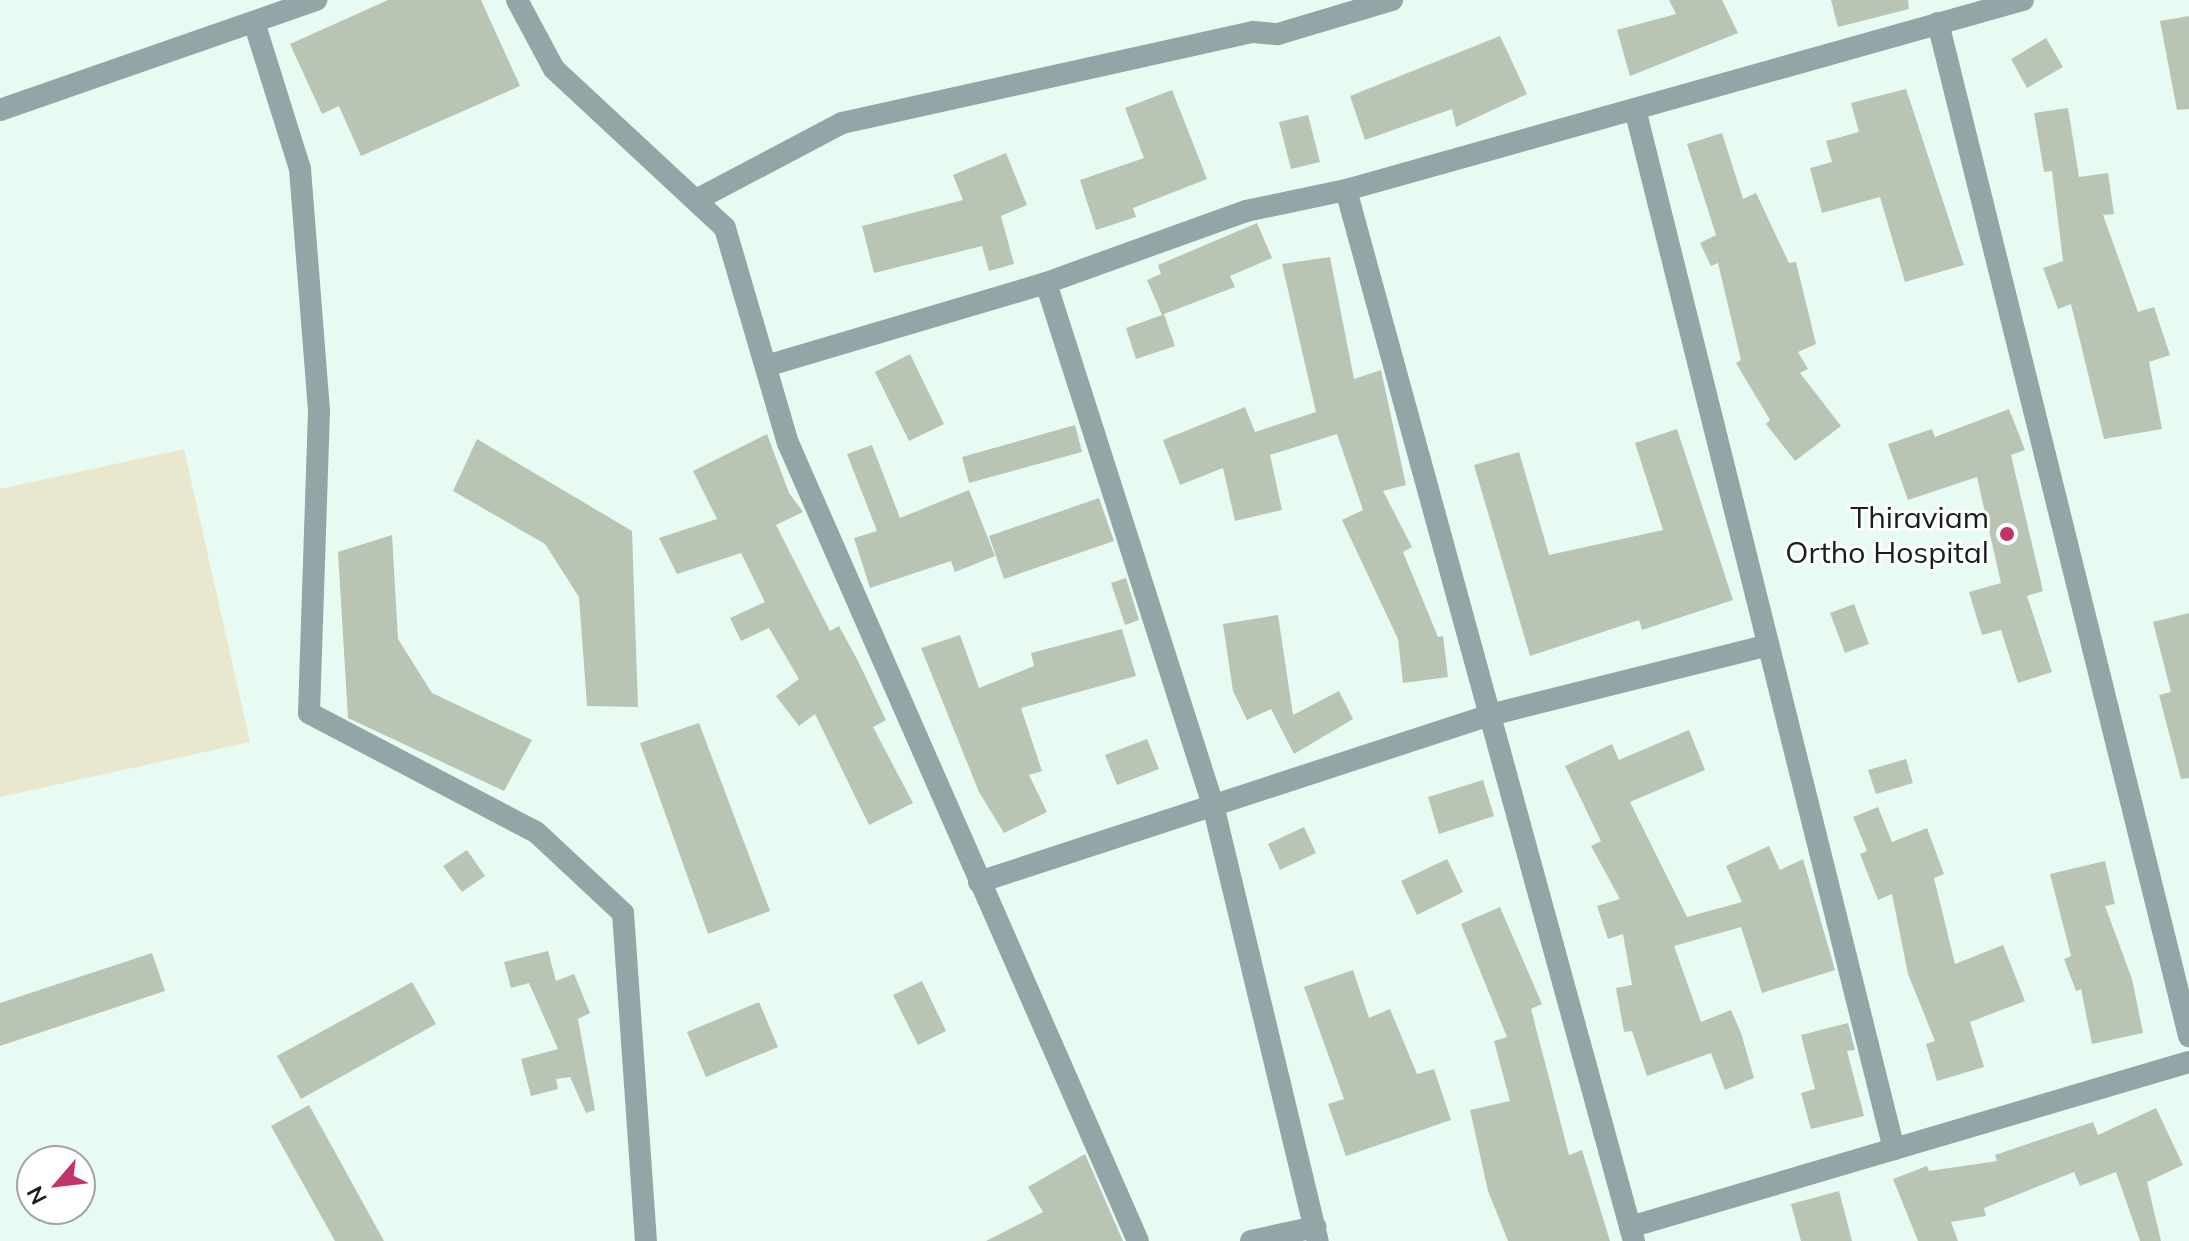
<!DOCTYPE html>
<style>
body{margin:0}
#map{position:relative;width:2189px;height:1241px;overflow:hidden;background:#e7fbf2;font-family:Mulish,sans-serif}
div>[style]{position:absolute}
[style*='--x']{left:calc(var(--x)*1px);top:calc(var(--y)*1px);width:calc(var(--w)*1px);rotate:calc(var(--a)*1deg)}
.green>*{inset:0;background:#eae7cf}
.building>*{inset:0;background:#bac4b4}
.minor>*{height:22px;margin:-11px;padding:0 11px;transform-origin:11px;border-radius:11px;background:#93a6a7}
.dots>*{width:22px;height:22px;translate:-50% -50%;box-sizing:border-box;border:4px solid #fff;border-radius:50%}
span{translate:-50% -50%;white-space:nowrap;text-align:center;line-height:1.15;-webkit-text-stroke:6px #fff;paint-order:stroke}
.poi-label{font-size:30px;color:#171e1b}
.right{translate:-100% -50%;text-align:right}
.north{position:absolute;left:16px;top:1145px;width:80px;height:80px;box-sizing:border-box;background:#fff;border:2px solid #a2a5a4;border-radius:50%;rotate:242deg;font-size:22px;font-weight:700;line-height:32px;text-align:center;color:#171e1b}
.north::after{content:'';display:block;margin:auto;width:28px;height:36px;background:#c0346b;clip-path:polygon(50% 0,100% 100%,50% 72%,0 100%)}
</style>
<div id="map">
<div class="green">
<div style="clip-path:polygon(184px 449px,250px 742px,0 797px,0 489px)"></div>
</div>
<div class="building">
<div style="clip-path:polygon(388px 0,481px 0,520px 86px,361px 156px,339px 106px,322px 114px,290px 44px)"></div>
<div style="clip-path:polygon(1669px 0,1722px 0,1738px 33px,1630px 76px,1617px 30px,1676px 14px)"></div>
<div style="clip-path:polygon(1831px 0,1908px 0,1909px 9px,1838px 27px)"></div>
<div style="clip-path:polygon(2189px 16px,2189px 109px,2177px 110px,2160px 21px)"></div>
<div style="clip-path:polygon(1500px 36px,1527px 94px,1456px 127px,1452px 109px,1365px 140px,1350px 96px)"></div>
<div style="clip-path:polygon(2046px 38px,2063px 67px,2027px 88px,2011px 59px)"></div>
<div style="clip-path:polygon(1906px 89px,1964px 265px,1905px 282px,1880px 197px,1822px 213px,1810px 168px,1832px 162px,1826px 141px,1859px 132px,1851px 103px)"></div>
<div style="clip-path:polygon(1172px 90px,1207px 179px,1133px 208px,1136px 217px,1096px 230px,1080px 180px,1144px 158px,1125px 108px)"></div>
<div style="clip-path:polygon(2068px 108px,2079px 177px,2108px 173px,2114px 214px,2103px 215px,2138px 312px,2154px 307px,2170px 355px,2149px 362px,2162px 429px,2104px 439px,2071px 304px,2058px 309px,2043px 268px,2063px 261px,2052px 171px,2044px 172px,2034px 113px)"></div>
<div style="clip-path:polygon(1308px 115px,1320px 162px,1291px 169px,1279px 122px)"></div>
<div style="clip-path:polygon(1722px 133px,1743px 199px,1756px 193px,1789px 263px,1796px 262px,1816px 344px,1798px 352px,1808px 369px,1800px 373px,1841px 426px,1795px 461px,1766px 424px,1770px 420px,1736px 363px,1741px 360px,1718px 263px,1711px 266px,1700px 243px,1716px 235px,1687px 144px)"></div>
<div style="clip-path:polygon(1006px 153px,1027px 205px,1001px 216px,1014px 264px,989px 271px,982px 246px,874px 273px,862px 226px,963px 200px,953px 175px)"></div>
<div style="clip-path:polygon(1257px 223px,1272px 258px,1230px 276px,1235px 287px,1164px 314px,1175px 346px,1136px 359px,1126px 328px,1162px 315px,1147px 280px,1161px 274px,1158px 265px)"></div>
<div style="clip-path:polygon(1330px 257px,1354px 379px,1381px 370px,1406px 485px,1383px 491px,1412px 547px,1403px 552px,1438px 637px,1443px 636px,1448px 677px,1403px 683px,1398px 639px,1342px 520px,1363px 510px,1337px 434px,1270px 455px,1282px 510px,1235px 521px,1223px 468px,1180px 485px,1163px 440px,1245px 407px,1255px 432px,1316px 412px,1282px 264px)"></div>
<div style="clip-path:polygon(910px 354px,944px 424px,909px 441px,875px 372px)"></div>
<div style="clip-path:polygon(2009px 409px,2025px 450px,2011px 455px,2043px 591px,2027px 596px,2052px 672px,2018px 683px,2001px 630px,1982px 635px,1969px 592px,2001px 583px,1977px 477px,1908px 500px,1888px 444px,1932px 429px,1935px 437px)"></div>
<div style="clip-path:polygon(1075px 425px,1082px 452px,969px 483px,962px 457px)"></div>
<div style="clip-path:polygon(1677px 429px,1733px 600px,1642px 630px,1639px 620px,1530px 656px,1474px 465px,1519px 452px,1549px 555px,1663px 530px,1635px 443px)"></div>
<div style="clip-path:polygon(767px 434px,789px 493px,803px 512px,776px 525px,830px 631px,839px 626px,858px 661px,886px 720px,873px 727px,913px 803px,869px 825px,815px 714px,799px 726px,776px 696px,799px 679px,769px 628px,741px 641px,730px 618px,765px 602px,741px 553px,677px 574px,659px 538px,717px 519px,693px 471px)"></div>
<div style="clip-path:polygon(477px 439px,632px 531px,638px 707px,587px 706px,579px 597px,545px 544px,453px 491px)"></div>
<div style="clip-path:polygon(872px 445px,900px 518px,969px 490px,995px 556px,955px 572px,951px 561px,870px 588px,854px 538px,877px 531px,847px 454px)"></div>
<div style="clip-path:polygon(1099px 498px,1114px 541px,1004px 579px,989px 536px)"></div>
<div style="clip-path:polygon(392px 535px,398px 639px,432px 693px,532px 740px,504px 791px,348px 718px,338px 552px)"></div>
<div style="clip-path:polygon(1126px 578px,1139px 620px,1125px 625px,1111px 583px)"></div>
<div style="clip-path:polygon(1854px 604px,1869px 644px,1845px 653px,1830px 613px)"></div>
<div style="clip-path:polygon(2189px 613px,2189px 778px,2181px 779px,2159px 695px,2171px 692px,2153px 622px)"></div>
<div style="clip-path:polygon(1278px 615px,1293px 715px,1339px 691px,1353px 719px,1294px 754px,1271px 709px,1247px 720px,1233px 691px,1223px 624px)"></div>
<div style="clip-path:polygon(1122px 629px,1136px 676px,1021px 708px,1042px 771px,1029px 775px,1047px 812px,1004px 833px,979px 792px,921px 648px,960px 635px,979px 688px,1034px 666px,1031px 653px)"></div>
<div style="clip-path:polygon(699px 723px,770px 911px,708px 934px,640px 743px)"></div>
<div style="clip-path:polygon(1689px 730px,1705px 770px,1630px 802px,1687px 917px,1742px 902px,1726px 866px,1769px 846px,1780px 870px,1803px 859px,1835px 970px,1762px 993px,1741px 927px,1674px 946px,1701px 1022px,1731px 1010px,1741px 1033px,1754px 1078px,1725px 1090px,1711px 1053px,1647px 1076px,1632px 1031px,1624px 1032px,1616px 988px,1632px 985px,1623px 934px,1608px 939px,1597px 906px,1620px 899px,1591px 846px,1601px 841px,1565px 766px,1612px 744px,1619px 760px)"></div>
<div style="clip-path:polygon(1147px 739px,1159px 769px,1117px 785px,1105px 755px)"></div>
<div style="clip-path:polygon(1906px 759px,1913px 783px,1876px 794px,1868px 770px)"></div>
<div style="clip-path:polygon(1483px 780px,1494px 816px,1439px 834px,1428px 797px)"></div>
<div style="clip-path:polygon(1878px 807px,1892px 842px,1927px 828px,1944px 874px,1934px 878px,1955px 964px,2003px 945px,2025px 1001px,1970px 1022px,1984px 1067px,1937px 1081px,1926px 1044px,1935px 1041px,1908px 974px,1892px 894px,1878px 900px,1860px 854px,1867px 851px,1853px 817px)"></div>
<div style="clip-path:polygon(1304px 827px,1316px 853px,1280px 870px,1268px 844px)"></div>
<div style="clip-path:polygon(467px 850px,485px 876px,462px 892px,443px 866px)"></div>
<div style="clip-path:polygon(1447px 859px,1463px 892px,1417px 915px,1401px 881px)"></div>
<div style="clip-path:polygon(2105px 861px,2115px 904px,2105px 906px,2132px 979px,2143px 1033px,2092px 1044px,2081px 989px,2076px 991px,2064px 959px,2071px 956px,2050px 874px)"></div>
<div style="clip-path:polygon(1500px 907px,1542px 1004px,1531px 1009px,1569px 1155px,1582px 1150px,1610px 1241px,1508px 1241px,1488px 1191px,1470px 1110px,1510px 1101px,1494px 1041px,1507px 1037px,1461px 924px)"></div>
<div style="clip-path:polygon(548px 951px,556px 981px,574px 974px,590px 1013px,578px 1019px,595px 1110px,586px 1113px,570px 1077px,556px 1079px,558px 1089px,531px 1096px,521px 1059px,558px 1049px,529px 983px,511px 988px,504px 962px)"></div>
<div style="clip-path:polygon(152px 953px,165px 991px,0 1046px,0 1003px)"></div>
<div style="clip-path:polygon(1353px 970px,1369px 1018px,1390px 1009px,1417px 1074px,1434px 1069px,1451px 1120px,1346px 1156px,1328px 1104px,1344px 1099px,1304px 987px)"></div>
<div style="clip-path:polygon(922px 981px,946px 1031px,918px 1045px,893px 995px)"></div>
<div style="clip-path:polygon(412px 982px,436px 1024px,301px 1099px,277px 1056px)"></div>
<div style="clip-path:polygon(759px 1002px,778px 1047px,706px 1077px,687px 1032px)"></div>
<div style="clip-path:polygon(1848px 1023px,1855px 1050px,1847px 1051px,1864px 1116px,1811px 1129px,1801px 1093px,1815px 1089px,1801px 1035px)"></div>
<div style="clip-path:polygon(309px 1105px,384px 1241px,335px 1241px,271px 1126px)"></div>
<div style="clip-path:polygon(2156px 1108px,2183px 1165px,2147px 1182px,2161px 1241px,2140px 1241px,2116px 1172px,2080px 1186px,2074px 1172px,1984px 1208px,1986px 1216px,1951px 1222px,1958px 1241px,1918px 1241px,1893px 1179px,1927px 1166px,1929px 1171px,1997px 1161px,1995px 1155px,2093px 1122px,2098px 1135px)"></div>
<div style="clip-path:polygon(1085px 1154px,1123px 1241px,986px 1241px,1043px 1212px,1028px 1187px)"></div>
<div style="clip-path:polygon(1839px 1191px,1852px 1241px,1801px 1241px,1791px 1204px)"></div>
</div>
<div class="minor">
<div style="--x:517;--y:0;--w:78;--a:61.8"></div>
<div style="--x:554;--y:69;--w:233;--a:42.9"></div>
<div style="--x:725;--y:228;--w:224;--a:73.7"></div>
<div style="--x:788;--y:443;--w:871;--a:66.32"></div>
<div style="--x:254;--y:22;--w:154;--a:72.6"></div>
<div style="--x:300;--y:169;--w:243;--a:85.5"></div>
<div style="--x:319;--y:411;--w:302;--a:91.9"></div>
<div style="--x:309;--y:713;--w:256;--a:27.7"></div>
<div style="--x:536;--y:832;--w:119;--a:43"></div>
<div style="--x:623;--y:913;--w:329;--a:86"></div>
<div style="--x:1938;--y:23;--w:1044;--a:76.08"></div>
<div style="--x:1635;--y:109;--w:1072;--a:76.02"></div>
<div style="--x:0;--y:110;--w:335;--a:-19.2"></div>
<div style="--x:1346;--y:190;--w:1090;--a:74.68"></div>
<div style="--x:696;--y:200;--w:165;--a:-27.8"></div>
<div style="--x:842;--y:123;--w:421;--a:-12.5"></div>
<div style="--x:1253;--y:32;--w:25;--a:5"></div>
<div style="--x:1278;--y:34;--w:119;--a:-16.6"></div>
<div style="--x:1046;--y:283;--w:213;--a:-19.8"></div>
<div style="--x:1246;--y:211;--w:102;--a:-11.9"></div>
<div style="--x:1346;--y:190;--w:703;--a:-15.68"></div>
<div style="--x:766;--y:366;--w:292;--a:-16.5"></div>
<div style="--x:1046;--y:283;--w:548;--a:72.26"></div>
<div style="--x:1213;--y:805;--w:448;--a:76.5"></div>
<div style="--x:979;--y:882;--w:538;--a:-18.1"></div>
<div style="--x:1490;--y:715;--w:287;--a:-14.1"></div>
<div style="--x:1630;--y:1227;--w:583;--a:-16.45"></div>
<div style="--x:1251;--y:1241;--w:66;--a:-12.3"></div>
</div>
<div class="dots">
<div style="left:2007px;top:534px;background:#c0346b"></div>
</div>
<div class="poi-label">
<span class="right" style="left:1989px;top:534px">Thiraviam<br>Ortho Hospital</span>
</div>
<div class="north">N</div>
</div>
